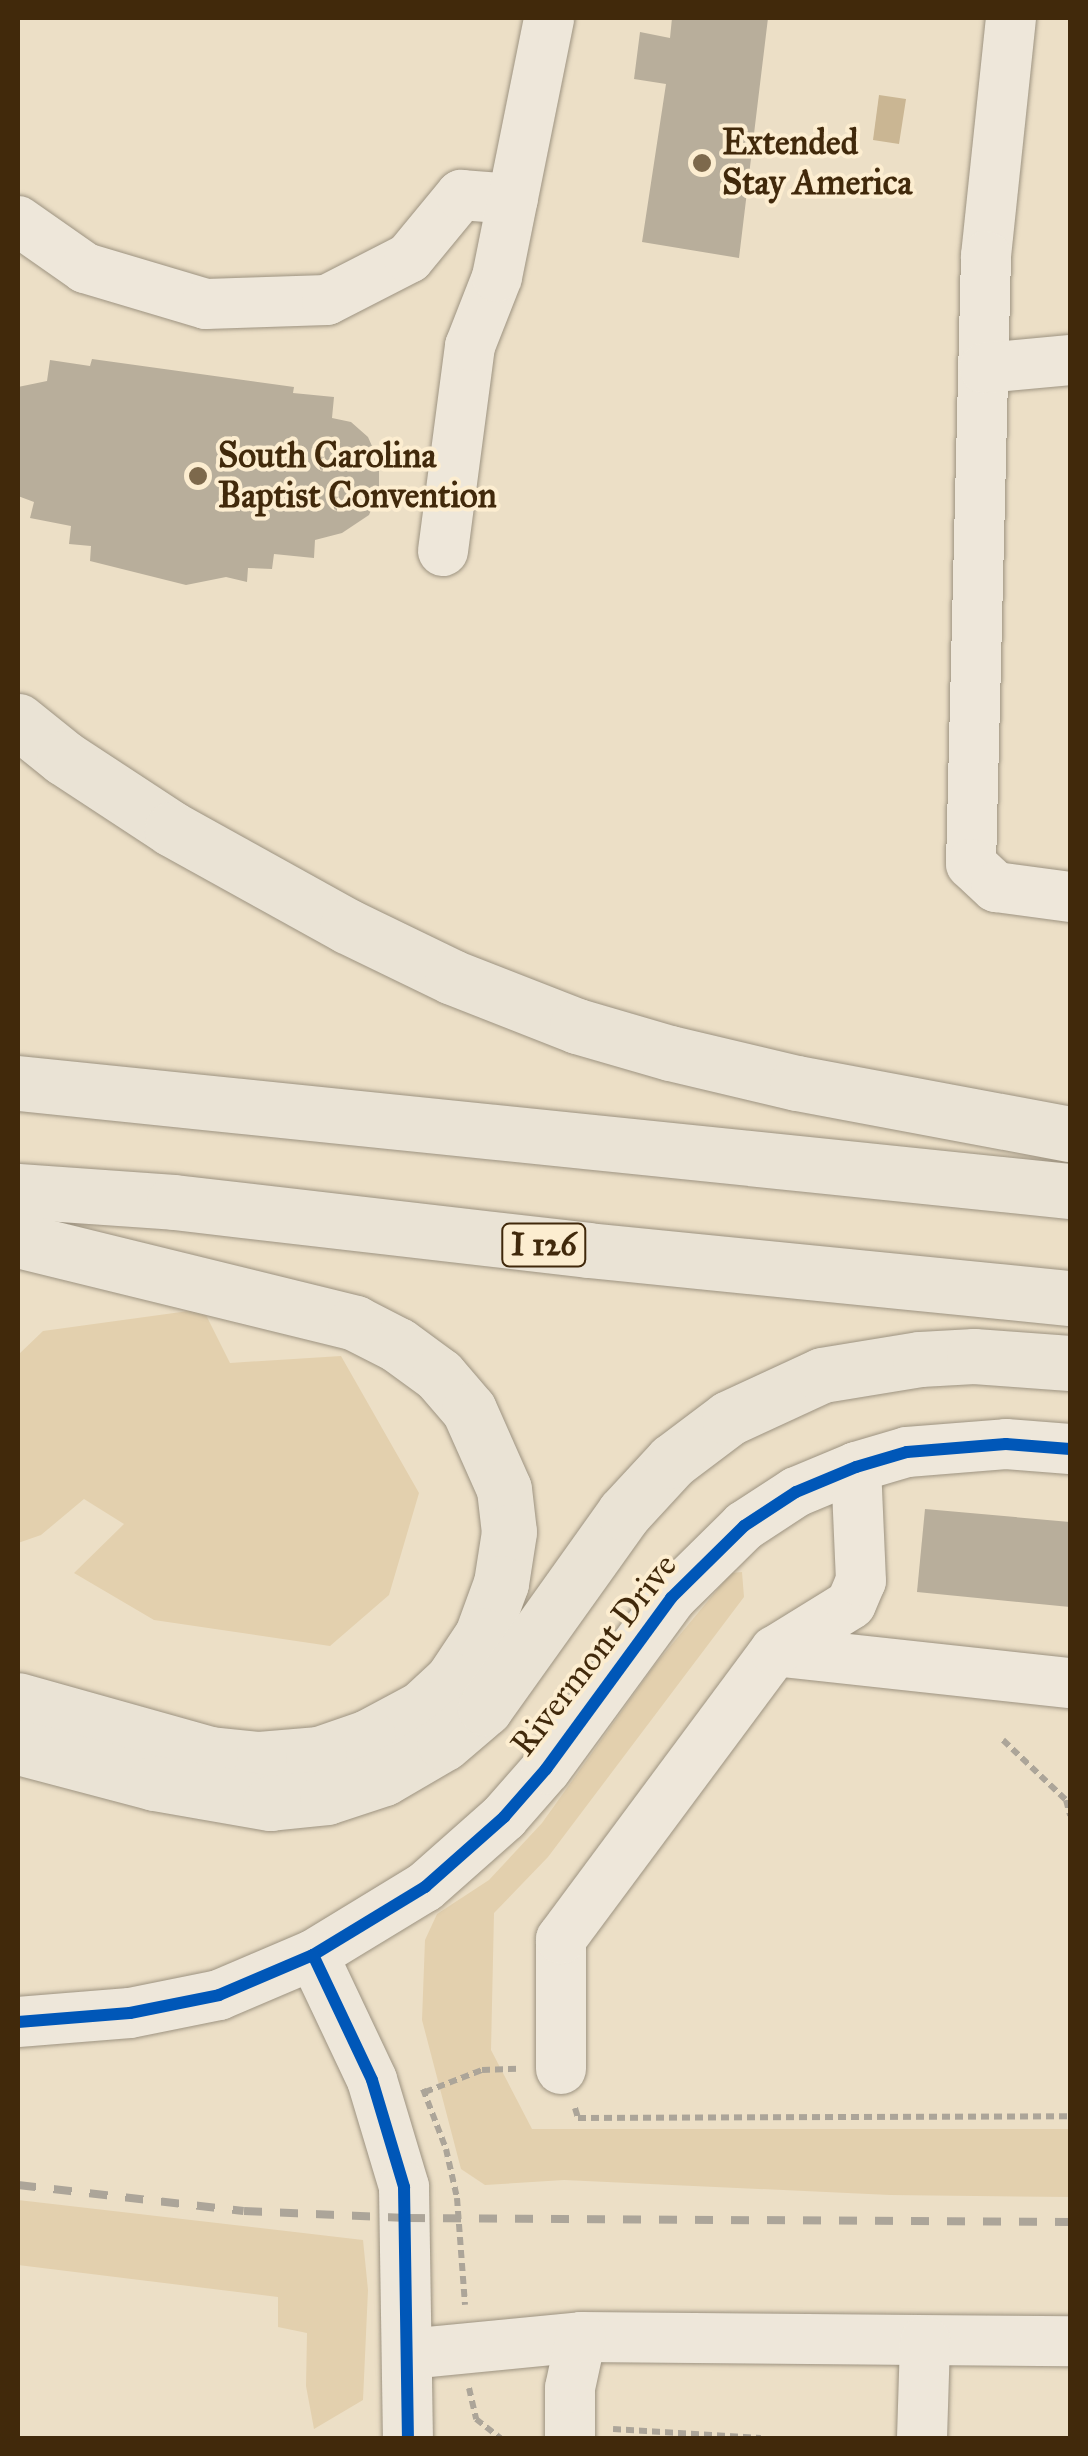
<!DOCTYPE html>
<style>
body{margin:0}
#map{position:relative;width:1088px;height:2456px;overflow:hidden;background:#ecdfc6;font-family:"IM FELL Great Primer",serif}
div>[style]{position:absolute}
[style*='--x']{left:calc(var(--x)*1px);top:calc(var(--y)*1px);width:calc(var(--w)*1px);rotate:calc(var(--a)*1deg)}
.green>*{inset:0;background:#e3d0ae}
.water>*{inset:0;background:#cab693}
.building>*{inset:0;background:#b8ae9b}
.path>*{height:6px;margin-top:-3px;transform-origin:0;background:repeating-linear-gradient(90deg,#aca599 0 8px,transparent 0 13px)}
.roads{filter:drop-shadow(0 0 2px #9d9381) drop-shadow(0 0 2px #9d9381)}
.minor>*{height:50px;margin:-25px;padding:0 25px;transform-origin:25px;border-radius:25px;background:#eee7da}
.highway>*{height:55px;margin:-27.5px;padding:0 27.5px;transform-origin:27.5px;border-radius:27.5px;background:#eae3d5}
.rail>*{height:8px;margin-top:-4px;transform-origin:0;background:repeating-linear-gradient(90deg,#aca599 0 18px,transparent 0 36px)}
.cycleway>*{height:12px;margin:-6px;padding:0 6px;transform-origin:6px;border-radius:6px;background:#0057b8}
.dots>*{width:28px;height:28px;translate:-50% -50%;box-sizing:border-box;border:5px solid #fcedd0;border-radius:50%}
span{translate:-50% -50%;white-space:nowrap;text-align:center;line-height:1.15;-webkit-text-stroke:8px #fcedd0;paint-order:stroke}
.shield-label span{padding:2px 8px;background:#fcedd0;border:2px solid;border-radius:8px;-webkit-text-stroke-width:0}
.shield-label{font-size:32px;color:#41290b;font-weight:700}
.poi-label{font-size:35px;color:#41290b;font-weight:700}
.left{translate:0 -50%;text-align:left}
.street-label{font-size:35px;color:#41290b}
.frame{position:absolute;inset:0;border:20px solid #41290b;pointer-events:none}
</style>
<div id="map">
<div class="green">
<div style="clip-path:polygon(203px 1309px,230px 1363px,341px 1356px,419px 1493px,389px 1595px,330px 1646px,154px 1620px,74px 1573px,124px 1524px,84px 1499px,41px 1535px,18px 1543px,18px 1355px,43px 1331px)"></div>
<div style="clip-path:polygon(742px 1572px,744px 1597px,548px 1857px,494px 1913px,491px 2050px,532px 2129px,1070px 2129px,1070px 2197px,890px 2195px,564px 2180px,485px 2185px,461px 2169px,422px 2020px,425px 1940px,437px 1914px,489px 1880px,542px 1823px,654px 1666px,731px 1573px)"></div>
<div style="clip-path:polygon(18px 2200px,363px 2240px,368px 2290px,363px 2400px,314px 2429px,306px 2386px,307px 2333px,278px 2327px,278px 2297px,18px 2265px)"></div>
</div>
<div class="water">
<div style="clip-path:polygon(879px 95px,906px 99px,899px 144px,873px 140px)"></div>
</div>
<div class="building">
<div style="clip-path:polygon(672px 18px,768px 18px,739px 258px,642px 242px,666px 84px,634px 79px,640px 32px,670px 38px)"></div>
<div style="clip-path:polygon(92px 359px,294px 387px,293px 393px,334px 397px,332px 418px,351px 422px,368px 437px,379px 462px,379px 491px,369px 515px,342px 533px,315px 540px,314px 558px,274px 554px,272px 569px,248px 568px,247px 582px,226px 577px,186px 585px,90px 561px,91px 546px,69px 544px,71px 526px,30px 518px,34px 502px,18px 496px,18px 387px,47px 381px,50px 360px,90px 366px)"></div>
<div style="clip-path:polygon(925px 1509px,1070px 1522px,1070px 1607px,917px 1592px)"></div>
</div>
<div class="path">
<div style="--x:1003;--y:1740;--w:87;--a:43.6"></div>
<div style="--x:1066;--y:1800;--w:16;--a:75"></div>
<div style="--x:423;--y:2089;--w:64;--a:69"></div>
<div style="--x:446;--y:2149;--w:50;--a:77.3"></div>
<div style="--x:457;--y:2198;--w:107;--a:85.7"></div>
<div style="--x:425;--y:2092;--w:61;--a:-21.1"></div>
<div style="--x:482;--y:2070;--w:37;--a:-2"></div>
<div style="--x:575;--y:2108;--w:10;--a:73"></div>
<div style="--x:578;--y:2118;--w:492;--a:-0.2"></div>
<div style="--x:469;--y:2388;--w:32;--a:77"></div>
<div style="--x:476;--y:2419;--w:31;--a:38"></div>
<div style="--x:613;--y:2429;--w:148;--a:3.5"></div>
</div>
<div class="roads">
<div class="minor">
<div style="--x:1011;--y:18;--w:239;--a:96"></div>
<div style="--x:986;--y:256;--w:608;--a:91.41"></div>
<div style="--x:971;--y:864;--w:34;--a:43"></div>
<div style="--x:996;--y:887;--w:75;--a:7.7"></div>
<div style="--x:18;--y:221;--w:82;--a:35"></div>
<div style="--x:85;--y:268;--w:126;--a:16.6"></div>
<div style="--x:206;--y:304;--w:121;--a:-1.9"></div>
<div style="--x:327;--y:300;--w:92;--a:-27.1"></div>
<div style="--x:409;--y:258;--w:82;--a:-50.5"></div>
<div style="--x:461;--y:195;--w:52;--a:4.4"></div>
<div style="--x:984;--y:368;--w:86;--a:-5.3"></div>
<div style="--x:443;--y:551;--w:207;--a:-82.5"></div>
<div style="--x:470;--y:346;--w:74;--a:-68.6"></div>
<div style="--x:497;--y:277;--w:264;--a:-78.6"></div>
<div style="--x:775;--y:1651;--w:297;--a:6.2"></div>
<div style="--x:313;--y:1955;--w:131;--a:-31.3"></div>
<div style="--x:425;--y:1887;--w:106;--a:-41.5"></div>
<div style="--x:504;--y:1817;--w:64;--a:-48.8"></div>
<div style="--x:546;--y:1769;--w:212;--a:-53.8"></div>
<div style="--x:671;--y:1598;--w:103;--a:-44.6"></div>
<div style="--x:744;--y:1526;--w:62;--a:-33.2"></div>
<div style="--x:796;--y:1492;--w:65;--a:-22.6"></div>
<div style="--x:856;--y:1467;--w:53;--a:-16.4"></div>
<div style="--x:907;--y:1452;--w:99;--a:-4.6"></div>
<div style="--x:1006;--y:1444;--w:64;--a:4.5"></div>
<div style="--x:18;--y:2022;--w:112;--a:-4.6"></div>
<div style="--x:130;--y:2013;--w:91;--a:-11.4"></div>
<div style="--x:219;--y:1995;--w:102;--a:-23.1"></div>
<div style="--x:313;--y:1955;--w:138;--a:64.7"></div>
<div style="--x:372;--y:2080;--w:112;--a:73.3"></div>
<div style="--x:404;--y:2187;--w:251;--a:89.1"></div>
<div style="--x:561;--y:2069;--w:130;--a:-90"></div>
<div style="--x:561;--y:1939;--w:359;--a:-53.4"></div>
<div style="--x:775;--y:1651;--w:89;--a:-31.7"></div>
<div style="--x:851;--y:1604;--w:25;--a:-67"></div>
<div style="--x:861;--y:1581;--w:114;--a:-92.5"></div>
<div style="--x:408;--y:2354;--w:174;--a:-5.6"></div>
<div style="--x:581;--y:2337;--w:489;--a:0.5"></div>
<div style="--x:570;--y:2438;--w:50;--a:-90"></div>
<div style="--x:570;--y:2388;--w:52;--a:-77.8"></div>
<div style="--x:922;--y:2438;--w:97;--a:-88.2"></div>
</div>
<div class="highway">
<div style="--x:18;--y:721;--w:59;--a:38.8"></div>
<div style="--x:64;--y:758;--w:129;--a:33.3"></div>
<div style="--x:172;--y:829;--w:200;--a:29"></div>
<div style="--x:347;--y:926;--w:117;--a:25.9"></div>
<div style="--x:452;--y:977;--w:134;--a:21.4"></div>
<div style="--x:577;--y:1026;--w:97;--a:16.2"></div>
<div style="--x:670;--y:1053;--w:130;--a:13.3"></div>
<div style="--x:797;--y:1083;--w:278;--a:10.6"></div>
<div style="--x:18;--y:1083;--w:1058;--a:5.86"></div>
<div style="--x:18;--y:1191;--w:156;--a:4"></div>
<div style="--x:174;--y:1202;--w:417;--a:6.6"></div>
<div style="--x:588;--y:1250;--w:484;--a:5.7"></div>
<div style="--x:18;--y:1240;--w:347;--a:13.8"></div>
<div style="--x:355;--y:1323;--w:48;--a:27.1"></div>
<div style="--x:398;--y:1345;--w:51;--a:36.2"></div>
<div style="--x:439;--y:1375;--w:46;--a:49.4"></div>
<div style="--x:469;--y:1410;--w:86;--a:66.1"></div>
<div style="--x:504;--y:1489;--w:43;--a:83.4"></div>
<div style="--x:509;--y:1532;--w:52;--a:98.9"></div>
<div style="--x:501;--y:1583;--w:55;--a:110.1"></div>
<div style="--x:482;--y:1635;--w:54;--a:123.7"></div>
<div style="--x:452;--y:1680;--w:41;--a:137"></div>
<div style="--x:422;--y:1708;--w:61;--a:151.8"></div>
<div style="--x:368;--y:1737;--w:52;--a:160.9"></div>
<div style="--x:319;--y:1754;--w:60;--a:175.2"></div>
<div style="--x:259;--y:1759;--w:49;--a:-174.2"></div>
<div style="--x:210;--y:1754;--w:199;--a:-164.3"></div>
<div style="--x:18;--y:1747;--w:141;--a:14.8"></div>
<div style="--x:154;--y:1783;--w:118;--a:9.8"></div>
<div style="--x:270;--y:1803;--w:57;--a:-6"></div>
<div style="--x:327;--y:1797;--w:60;--a:-18.4"></div>
<div style="--x:384;--y:1778;--w:69;--a:-30.3"></div>
<div style="--x:444;--y:1743;--w:54;--a:-40.5"></div>
<div style="--x:485;--y:1708;--w:239;--a:-54.5"></div>
<div style="--x:624;--y:1513;--w:71;--a:-47.3"></div>
<div style="--x:672;--y:1461;--w:71;--a:-37"></div>
<div style="--x:729;--y:1418;--w:102;--a:-24.8"></div>
<div style="--x:822;--y:1375;--w:99;--a:-9.3"></div>
<div style="--x:920;--y:1359;--w:54;--a:-3.2"></div>
<div style="--x:974;--y:1356;--w:96;--a:4.2"></div>
</div>
</div>
<div class="rail">
<div style="--x:18;--y:2185;--w:227;--a:6.6"></div>
<div style="--x:244;--y:2211;--w:163;--a:2.5"></div>
<div style="--x:407;--y:2218;--w:663;--a:0.35"></div>
</div>
<div class="cycleway">
<div style="--x:313;--y:1955;--w:131;--a:-31.3"></div>
<div style="--x:425;--y:1887;--w:106;--a:-41.5"></div>
<div style="--x:504;--y:1817;--w:64;--a:-48.8"></div>
<div style="--x:546;--y:1769;--w:212;--a:-53.8"></div>
<div style="--x:671;--y:1598;--w:103;--a:-44.6"></div>
<div style="--x:744;--y:1526;--w:62;--a:-33.2"></div>
<div style="--x:796;--y:1492;--w:65;--a:-22.6"></div>
<div style="--x:856;--y:1467;--w:53;--a:-16.4"></div>
<div style="--x:907;--y:1452;--w:99;--a:-4.6"></div>
<div style="--x:1006;--y:1444;--w:64;--a:4.5"></div>
<div style="--x:18;--y:2022;--w:112;--a:-4.6"></div>
<div style="--x:130;--y:2013;--w:91;--a:-11.4"></div>
<div style="--x:219;--y:1995;--w:102;--a:-23.1"></div>
<div style="--x:313;--y:1955;--w:138;--a:64.7"></div>
<div style="--x:372;--y:2080;--w:112;--a:73.3"></div>
<div style="--x:404;--y:2187;--w:251;--a:89.1"></div>
</div>
<div class="dots">
<div style="left:702px;top:163px;background:#7d694c"></div>
<div style="left:198px;top:476px;background:#7d694c"></div>
</div>
<div class="shield-label">
<span style="left:544px;top:1245px">I 126</span>
</div>
<div class="poi-label">
<span class="left" style="left:722px;top:163px">Extended<br>Stay America</span>
<span class="left" style="left:218px;top:476px">South Carolina<br>Baptist Convention</span>
</div>
<div class="street-label">
<span style="left:594px;top:1655px;rotate:-52deg">Rivermont Drive</span>
</div>
<div class="frame"></div>
</div>
